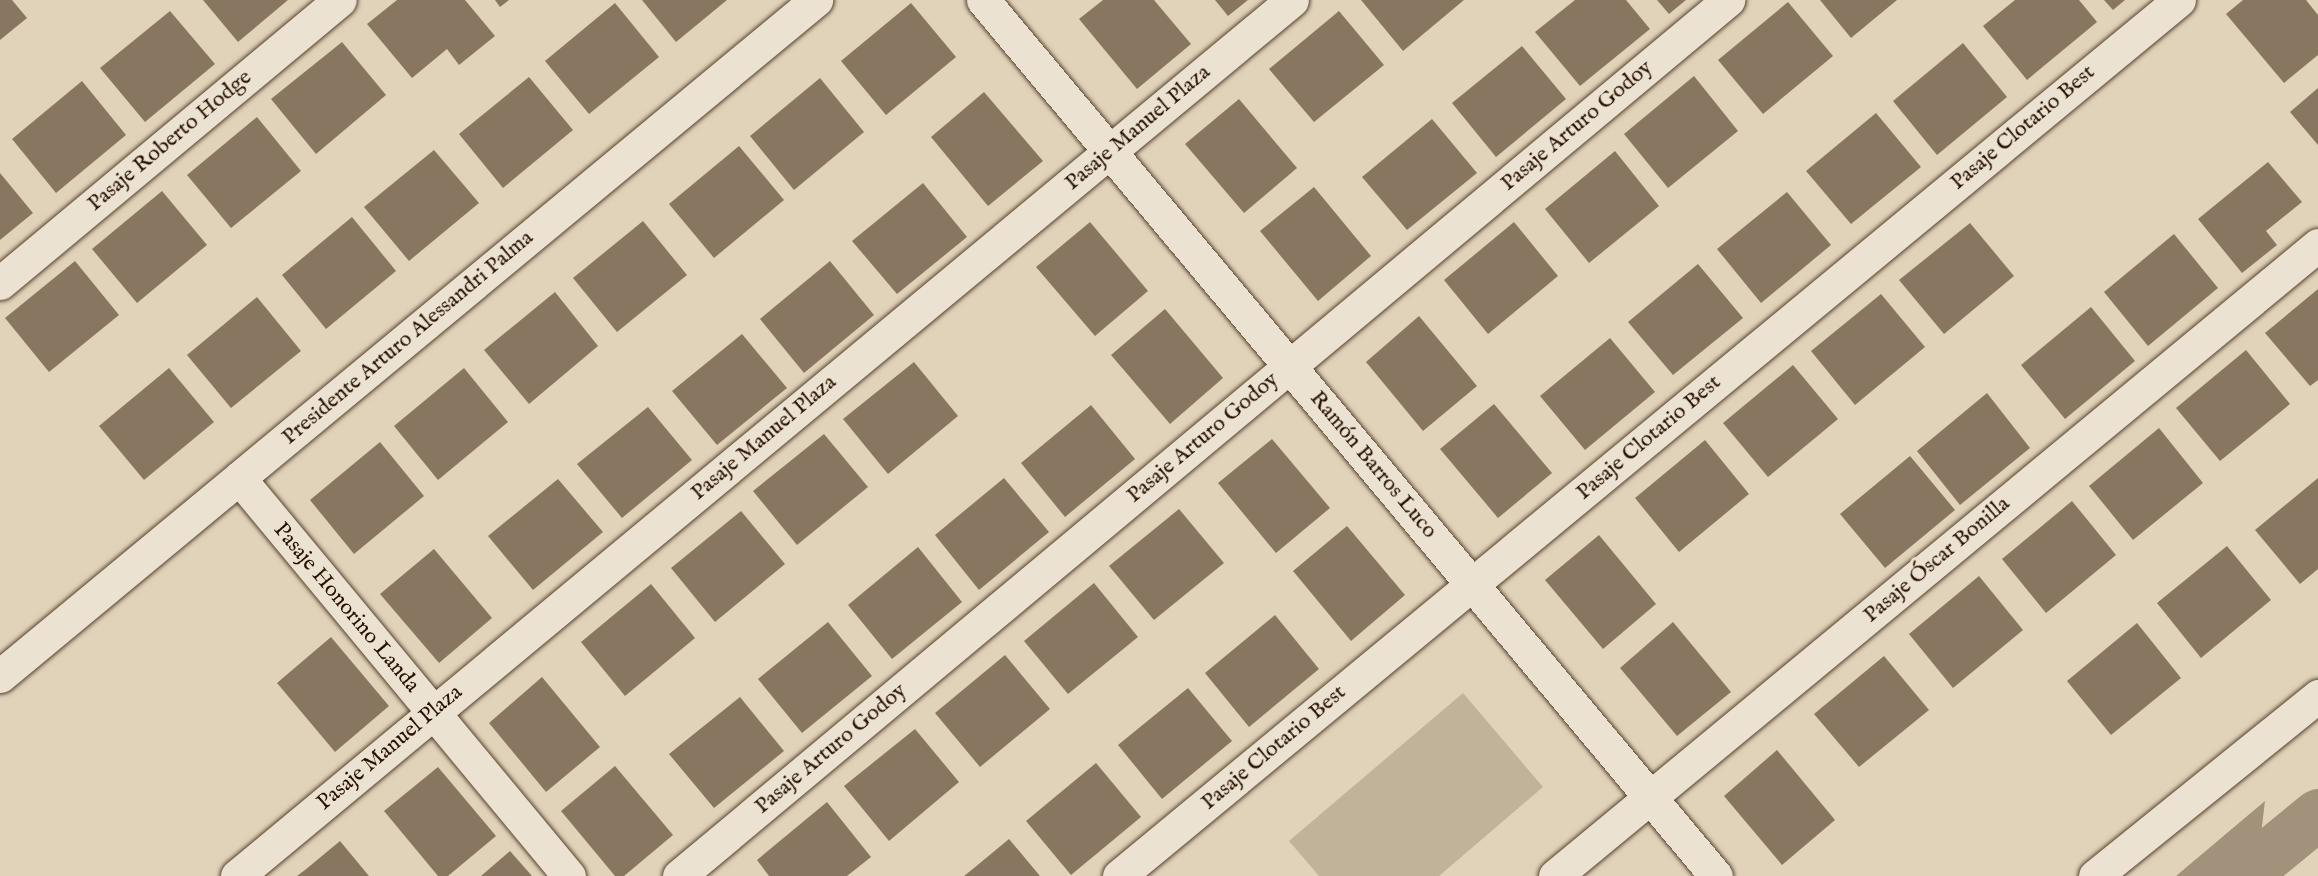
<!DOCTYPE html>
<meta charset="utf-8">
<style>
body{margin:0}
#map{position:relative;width:2318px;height:876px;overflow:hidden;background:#e1d3ba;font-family:"IM FELL English",serif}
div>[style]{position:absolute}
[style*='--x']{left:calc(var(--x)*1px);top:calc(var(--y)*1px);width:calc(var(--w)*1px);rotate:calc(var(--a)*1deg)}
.green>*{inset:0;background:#c1b29a}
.water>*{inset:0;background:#a2917b}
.canal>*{height:51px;margin:-25.5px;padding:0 25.5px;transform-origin:25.5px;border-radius:25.5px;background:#a2917b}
.building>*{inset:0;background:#887661}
.roads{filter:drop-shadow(0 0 2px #56422e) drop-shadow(0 0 2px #56422e)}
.minor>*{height:33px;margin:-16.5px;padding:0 16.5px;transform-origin:16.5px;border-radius:16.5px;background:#ece2d2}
span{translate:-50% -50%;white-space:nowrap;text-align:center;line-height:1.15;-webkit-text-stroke:6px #ece2d2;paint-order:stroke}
.street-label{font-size:22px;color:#271200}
</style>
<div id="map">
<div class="green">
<div style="clip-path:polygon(1463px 693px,1543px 787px,1439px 876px,1319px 876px,1289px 841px)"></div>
</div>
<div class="water">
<div style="clip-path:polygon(2265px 801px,2256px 876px,2176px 876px)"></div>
</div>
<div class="canal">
<div style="--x:2242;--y:876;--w:98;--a:-39.2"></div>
</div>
<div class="building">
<div style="clip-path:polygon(0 0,12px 0,27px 18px,0 40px)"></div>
<div style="clip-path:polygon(203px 0,288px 0,238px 42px)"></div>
<div style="clip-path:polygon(397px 0,465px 0,495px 36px,459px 65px,447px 49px,412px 78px,367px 24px)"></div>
<div style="clip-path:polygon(495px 0,509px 0,500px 7px)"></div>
<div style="clip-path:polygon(642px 0,727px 0,676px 42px)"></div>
<div style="clip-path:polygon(1103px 0,1154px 0,1191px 44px,1137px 89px,1079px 19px)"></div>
<div style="clip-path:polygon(1215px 0,1248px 0,1228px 16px)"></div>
<div style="clip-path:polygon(1361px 0,1464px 0,1403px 51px)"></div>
<div style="clip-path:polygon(1575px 0,1626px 0,1650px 29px,1580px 86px,1535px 32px)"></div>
<div style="clip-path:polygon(1657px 0,1686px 0,1669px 14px)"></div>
<div style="clip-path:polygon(1820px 0,1897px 0,1851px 38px)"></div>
<div style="clip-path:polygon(2015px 0,2079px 0,2097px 22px,2027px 80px,1983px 26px)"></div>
<div style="clip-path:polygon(2104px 0,2125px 0,2113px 10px)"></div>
<div style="clip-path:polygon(2243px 0,2306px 0,2318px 15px,2318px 55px,2284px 83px,2226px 14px)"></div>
<div style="clip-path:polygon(1788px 2px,1833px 56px,1763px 114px,1718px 60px)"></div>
<div style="clip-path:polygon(615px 3px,659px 57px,589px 114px,545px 61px)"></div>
<div style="clip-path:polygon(911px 3px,956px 57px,886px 115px,841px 61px)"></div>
<div style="clip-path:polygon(170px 11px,215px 64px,145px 122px,100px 68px)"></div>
<div style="clip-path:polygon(1339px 11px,1384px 65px,1314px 122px,1269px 69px)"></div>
<div style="clip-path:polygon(342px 42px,386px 95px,316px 154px,271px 99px)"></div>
<div style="clip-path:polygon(1963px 43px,2007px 97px,1937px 155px,1893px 101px)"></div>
<div style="clip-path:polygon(1522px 46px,1566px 99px,1496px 157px,1452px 103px)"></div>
<div style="clip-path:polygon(1694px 76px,1738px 131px,1668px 188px,1624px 134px)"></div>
<div style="clip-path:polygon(529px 77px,573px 130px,503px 188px,459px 134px)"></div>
<div style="clip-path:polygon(820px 78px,864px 132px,794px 190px,750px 136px)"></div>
<div style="clip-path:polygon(82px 81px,126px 135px,56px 193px,12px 139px)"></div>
<div style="clip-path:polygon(2318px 88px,2318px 145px,2290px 112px)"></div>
<div style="clip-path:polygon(984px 92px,1043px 161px,988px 206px,931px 137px)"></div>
<div style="clip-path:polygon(1239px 99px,1297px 168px,1244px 213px,1185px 144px)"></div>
<div style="clip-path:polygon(1876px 113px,1921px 167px,1851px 224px,1806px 171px)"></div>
<div style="clip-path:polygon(257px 117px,301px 171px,231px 228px,187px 175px)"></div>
<div style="clip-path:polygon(1432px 119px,1477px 173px,1407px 230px,1362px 177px)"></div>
<div style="clip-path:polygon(739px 146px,784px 200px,714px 258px,669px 204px)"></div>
<div style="clip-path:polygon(434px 150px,479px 203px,409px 261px,364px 207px)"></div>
<div style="clip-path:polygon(1615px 151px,1659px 206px,1589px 263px,1545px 209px)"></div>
<div style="clip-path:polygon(2268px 162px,2302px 202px,2266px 231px,2277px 245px,2242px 273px,2198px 219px)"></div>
<div style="clip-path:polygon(0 173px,33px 213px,0 240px)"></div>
<div style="clip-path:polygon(923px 183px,967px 237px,897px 294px,852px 241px)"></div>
<div style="clip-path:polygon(1314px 187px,1371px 256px,1318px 301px,1260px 231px)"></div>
<div style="clip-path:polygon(162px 191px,207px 245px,137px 303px,92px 249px)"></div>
<div style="clip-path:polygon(1787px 192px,1831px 245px,1761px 303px,1717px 249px)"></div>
<div style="clip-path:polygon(352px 217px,396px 271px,326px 329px,282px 275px)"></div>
<div style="clip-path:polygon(643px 221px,687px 275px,617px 332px,573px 278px)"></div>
<div style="clip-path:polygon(1090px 222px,1148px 291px,1095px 336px,1036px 267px)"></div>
<div style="clip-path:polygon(1514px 222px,1558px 276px,1488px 334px,1444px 280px)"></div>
<div style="clip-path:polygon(1970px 223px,2014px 276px,1944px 334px,1899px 280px)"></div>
<div style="clip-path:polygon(2174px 234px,2218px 288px,2148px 346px,2104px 292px)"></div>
<div style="clip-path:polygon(75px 261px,119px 315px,49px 372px,5px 318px)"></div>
<div style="clip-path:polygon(830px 261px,874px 315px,804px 373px,760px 319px)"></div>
<div style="clip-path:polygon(1698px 264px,1743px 318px,1673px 375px,1628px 322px)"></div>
<div style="clip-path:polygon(2318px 289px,2318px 380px,2310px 386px,2265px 333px)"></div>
<div style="clip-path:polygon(555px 292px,598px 346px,529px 404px,484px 350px)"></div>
<div style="clip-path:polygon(1881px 294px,1925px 347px,1855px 405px,1811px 351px)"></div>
<div style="clip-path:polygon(257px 297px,301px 351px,231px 408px,187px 355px)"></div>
<div style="clip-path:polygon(2091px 307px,2135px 361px,2065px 419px,2021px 365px)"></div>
<div style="clip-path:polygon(1165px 309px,1223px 378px,1170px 424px,1111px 355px)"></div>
<div style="clip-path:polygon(1419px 316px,1477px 386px,1423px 431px,1366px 362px)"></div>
<div style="clip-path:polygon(742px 334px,787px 388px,717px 445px,672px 391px)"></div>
<div style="clip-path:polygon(1610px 338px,1655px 392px,1585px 450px,1540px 396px)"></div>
<div style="clip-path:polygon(2246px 350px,2290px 404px,2220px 461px,2176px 408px)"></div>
<div style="clip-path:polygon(914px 362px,958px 416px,888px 474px,843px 419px)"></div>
<div style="clip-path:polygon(1793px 365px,1838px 419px,1768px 477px,1723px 423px)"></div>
<div style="clip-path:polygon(169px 368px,214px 422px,144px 480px,99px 426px)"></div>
<div style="clip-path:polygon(464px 368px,508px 422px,438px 480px,394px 426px)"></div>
<div style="clip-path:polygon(1987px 393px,2030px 448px,1960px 505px,1917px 451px)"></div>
<div style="clip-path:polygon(1494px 404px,1552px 473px,1498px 518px,1440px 449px)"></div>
<div style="clip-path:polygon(1091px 405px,1135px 459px,1065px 517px,1021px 463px)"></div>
<div style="clip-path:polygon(648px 407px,692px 460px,622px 518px,577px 464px)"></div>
<div style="clip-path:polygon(2159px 428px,2203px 483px,2133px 540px,2089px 486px)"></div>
<div style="clip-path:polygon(824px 434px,868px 487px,797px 545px,753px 491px)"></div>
<div style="clip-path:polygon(1272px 439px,1330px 508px,1276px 553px,1218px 483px)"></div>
<div style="clip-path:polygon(1705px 440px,1749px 494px,1679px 552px,1635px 498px)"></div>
<div style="clip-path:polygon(380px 442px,424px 496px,354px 554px,310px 500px)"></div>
<div style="clip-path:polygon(1910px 456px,1955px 510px,1885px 568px,1840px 514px)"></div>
<div style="clip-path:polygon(1004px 478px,1049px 532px,979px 590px,935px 535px)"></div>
<div style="clip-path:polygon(2318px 478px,2318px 569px,2300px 584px,2255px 530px)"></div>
<div style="clip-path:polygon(558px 479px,603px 532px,533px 590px,488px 536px)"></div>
<div style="clip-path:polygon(2072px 501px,2116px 555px,2046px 613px,2002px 559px)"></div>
<div style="clip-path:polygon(1179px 509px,1224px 563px,1154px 620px,1109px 566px)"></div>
<div style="clip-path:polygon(741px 511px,785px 564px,715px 622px,671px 568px)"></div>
<div style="clip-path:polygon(1347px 526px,1405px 595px,1351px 641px,1293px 571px)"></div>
<div style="clip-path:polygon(1599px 535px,1656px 604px,1603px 649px,1545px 580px)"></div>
<div style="clip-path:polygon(2227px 546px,2271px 600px,2201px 658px,2157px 603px)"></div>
<div style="clip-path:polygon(918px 547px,962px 602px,892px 659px,848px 605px)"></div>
<div style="clip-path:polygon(434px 549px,492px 618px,439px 663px,380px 594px)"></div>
<div style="clip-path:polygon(1979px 576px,2023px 630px,1953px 688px,1909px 634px)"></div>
<div style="clip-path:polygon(1094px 583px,1138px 637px,1068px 694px,1024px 641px)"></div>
<div style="clip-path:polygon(651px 584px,695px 638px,625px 696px,581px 642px)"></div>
<div style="clip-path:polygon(1275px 615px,1319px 669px,1249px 727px,1205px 673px)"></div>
<div style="clip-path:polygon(828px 622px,872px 676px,802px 733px,758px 679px)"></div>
<div style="clip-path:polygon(1673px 622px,1731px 692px,1677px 736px,1620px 668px)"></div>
<div style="clip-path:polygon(2137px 623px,2181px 678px,2111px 735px,2067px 681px)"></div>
<div style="clip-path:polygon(331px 637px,389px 706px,335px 752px,277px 683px)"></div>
<div style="clip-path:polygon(1005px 655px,1050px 709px,980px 767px,935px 713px)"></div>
<div style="clip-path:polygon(1884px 656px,1929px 710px,1859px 767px,1814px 714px)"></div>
<div style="clip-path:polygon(542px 677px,600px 747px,546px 792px,489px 723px)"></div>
<div style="clip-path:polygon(1188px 688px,1232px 741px,1162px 799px,1118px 745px)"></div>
<div style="clip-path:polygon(740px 697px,784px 751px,714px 808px,669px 754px)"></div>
<div style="clip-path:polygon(915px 729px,959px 782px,889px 841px,844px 786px)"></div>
<div style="clip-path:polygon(1777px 750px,1835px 820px,1782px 865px,1724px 796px)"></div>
<div style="clip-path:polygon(1096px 763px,1141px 817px,1071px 875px,1026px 821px)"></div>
<div style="clip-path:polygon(615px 766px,673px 835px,624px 876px,615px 876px,561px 811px)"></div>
<div style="clip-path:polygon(438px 767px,496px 836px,448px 876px,438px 876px,384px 811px)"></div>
<div style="clip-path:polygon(827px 802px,871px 857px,847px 876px,769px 876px,757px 860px)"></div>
<div style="clip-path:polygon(1009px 839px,1040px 876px,964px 876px,974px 868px)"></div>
<div style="clip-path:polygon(340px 841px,369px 876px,297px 876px,305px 870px)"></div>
<div style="clip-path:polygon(510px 851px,532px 876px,481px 876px)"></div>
</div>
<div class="roads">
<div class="minor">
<div style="--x:983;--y:0;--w:1142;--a:50.08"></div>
<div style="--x:0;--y:283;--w:442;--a:-39.8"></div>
<div style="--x:239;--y:478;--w:517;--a:50.34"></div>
<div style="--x:0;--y:676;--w:1060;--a:-39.64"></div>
<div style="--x:237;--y:876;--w:1371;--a:-39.7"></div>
<div style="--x:679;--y:876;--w:1367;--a:-39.86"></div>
<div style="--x:1119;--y:876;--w:1375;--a:-39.57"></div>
<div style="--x:1555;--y:876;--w:990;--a:-39.59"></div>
<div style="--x:2095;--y:876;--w:287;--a:-38.9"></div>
</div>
</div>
<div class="street-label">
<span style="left:1577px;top:126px;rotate:-40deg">Pasaje Arturo Godoy</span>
<span style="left:1138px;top:128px;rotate:-40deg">Pasaje Manuel Plaza</span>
<span style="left:2023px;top:128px;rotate:-40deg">Pasaje Clotario Best</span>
<span style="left:170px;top:141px;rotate:-40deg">Pasaje Roberto Hodge</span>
<span style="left:408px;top:338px;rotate:-40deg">Presidente Arturo Alessandri Palma</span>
<span style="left:764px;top:438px;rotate:-40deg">Pasaje Manuel Plaza</span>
<span style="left:1203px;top:438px;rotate:-40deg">Pasaje Arturo Godoy</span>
<span style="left:1649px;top:438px;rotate:-40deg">Pasaje Clotario Best</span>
<span style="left:1373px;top:465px;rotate:50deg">Ramón Barros Luco</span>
<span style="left:1937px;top:560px;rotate:-40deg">Pasaje Óscar Bonilla</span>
<span style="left:346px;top:608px;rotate:50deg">Pasaje Honorino Landa</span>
<span style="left:390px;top:748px;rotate:-40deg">Pasaje Manuel Plaza</span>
<span style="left:1274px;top:748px;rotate:-40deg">Pasaje Clotario Best</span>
<span style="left:831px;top:749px;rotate:-40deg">Pasaje Arturo Godoy</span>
</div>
</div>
